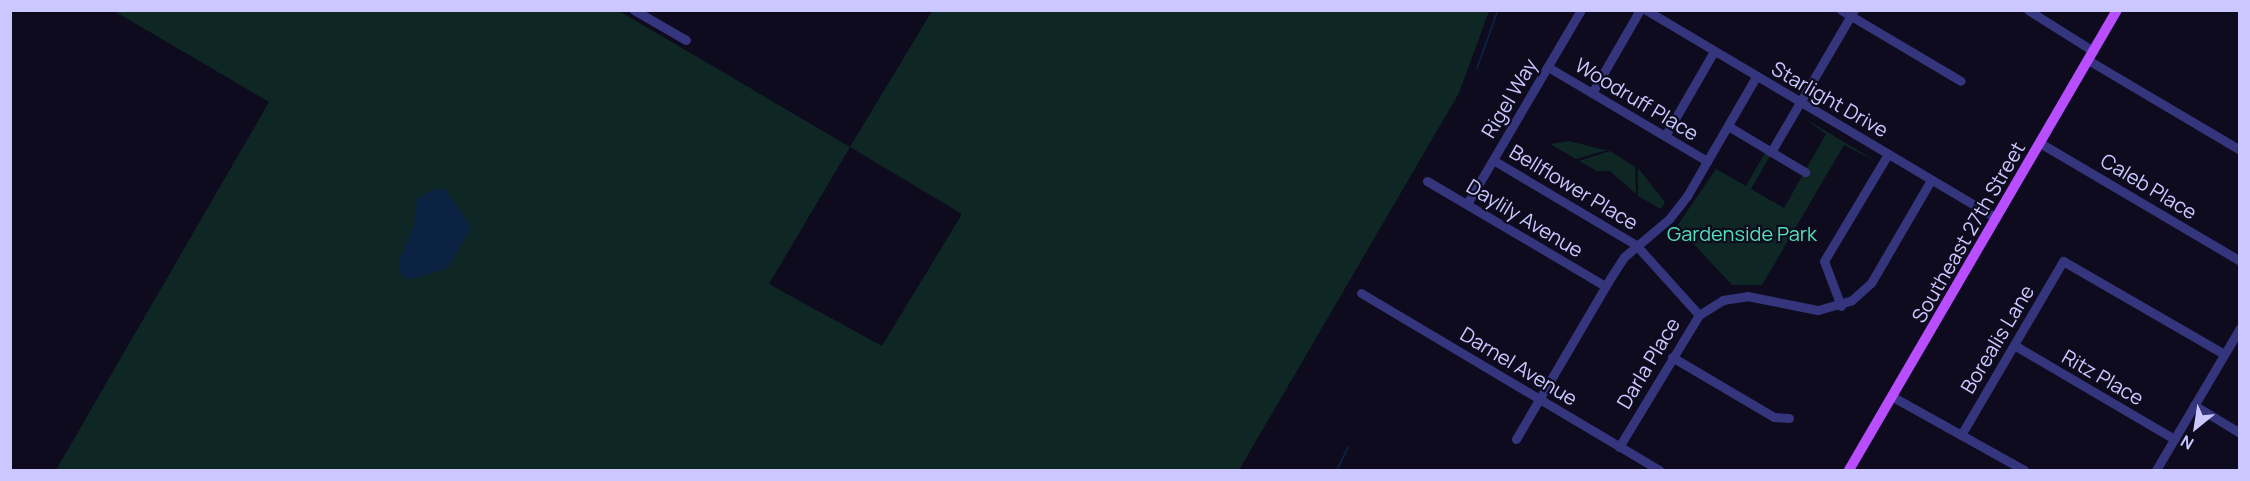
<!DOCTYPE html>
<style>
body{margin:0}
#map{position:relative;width:2250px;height:481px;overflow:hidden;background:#0d0b1d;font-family:Manrope,sans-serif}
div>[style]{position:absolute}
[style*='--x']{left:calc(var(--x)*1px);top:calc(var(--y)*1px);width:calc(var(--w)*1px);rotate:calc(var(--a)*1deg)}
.green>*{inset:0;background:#0e2725}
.water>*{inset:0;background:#0a2141}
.stream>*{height:2px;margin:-1px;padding:0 1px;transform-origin:1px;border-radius:1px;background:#0a2141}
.minor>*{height:9px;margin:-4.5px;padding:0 4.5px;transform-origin:4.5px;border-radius:4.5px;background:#35357d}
.major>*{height:10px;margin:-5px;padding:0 5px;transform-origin:5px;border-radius:5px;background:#b84eff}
span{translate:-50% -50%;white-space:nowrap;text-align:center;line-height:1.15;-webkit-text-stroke:4.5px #0d0b1d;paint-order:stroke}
.street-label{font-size:20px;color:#ccc7ff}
.park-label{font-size:20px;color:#51e1b8}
.frame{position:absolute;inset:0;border:12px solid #ccc7ff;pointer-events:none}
.north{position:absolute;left:2166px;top:397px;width:60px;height:60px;-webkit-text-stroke:4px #0d0b1d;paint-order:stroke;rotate:210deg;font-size:16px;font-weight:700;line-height:24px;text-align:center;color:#ccc7ff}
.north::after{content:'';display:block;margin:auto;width:21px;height:27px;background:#ccc7ff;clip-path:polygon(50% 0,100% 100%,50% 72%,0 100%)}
</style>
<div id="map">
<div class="green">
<div style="clip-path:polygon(evenodd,114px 11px,619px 11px,850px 147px,932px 11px,1489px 11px,1459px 93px,1239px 470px,56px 470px,269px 102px,114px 11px,850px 147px,962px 214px,882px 346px,769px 284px,850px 147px)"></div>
<div style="clip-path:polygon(1802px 117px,1876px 161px,1844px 145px,1762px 285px,1732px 285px,1677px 226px,1716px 169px,1746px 186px,1765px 153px,1770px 156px,1751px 189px,1784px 208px,1826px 134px)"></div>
<div style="clip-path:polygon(1570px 141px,1600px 149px,1607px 150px,1576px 159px,1550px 144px)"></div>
<div style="clip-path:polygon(1610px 151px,1635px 167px,1636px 194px,1610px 171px,1597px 171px,1579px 161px)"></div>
<div style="clip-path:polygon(1638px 168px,1665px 202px,1661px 209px,1638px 196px)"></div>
</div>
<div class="water">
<div style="clip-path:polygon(434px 189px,446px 190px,469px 224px,469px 231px,448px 268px,408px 280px,400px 273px,398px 263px,414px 225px,417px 199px)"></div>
</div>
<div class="stream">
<div style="--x:1477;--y:68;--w:62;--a:-70.1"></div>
<div style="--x:1337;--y:470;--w:25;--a:-64"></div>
</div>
<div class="minor">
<div style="--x:634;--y:10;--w:60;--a:30"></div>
<div style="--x:1646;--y:10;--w:407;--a:30.7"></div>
<div style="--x:1841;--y:10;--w:139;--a:30.6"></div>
<div style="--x:2028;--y:10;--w:77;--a:32.2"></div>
<div style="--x:2088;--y:60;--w:177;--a:30.6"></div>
<div style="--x:1548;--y:67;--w:185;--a:30.6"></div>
<div style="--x:1592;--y:93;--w:96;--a:-60"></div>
<div style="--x:1728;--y:126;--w:90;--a:30.9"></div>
<div style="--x:1665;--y:136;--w:98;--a:-60"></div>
<div style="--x:2040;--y:143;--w:232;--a:30.5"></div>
<div style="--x:1771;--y:152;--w:164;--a:-59.7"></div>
<div style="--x:1493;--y:160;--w:166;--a:30.7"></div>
<div style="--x:1636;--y:245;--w:94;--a:48"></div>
<div style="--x:1427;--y:181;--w:207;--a:30.5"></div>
<div style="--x:1467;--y:204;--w:225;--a:-59.6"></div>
<div style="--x:1361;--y:293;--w:347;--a:30.7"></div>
<div style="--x:1841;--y:306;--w:48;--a:-110.7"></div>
<div style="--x:1824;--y:261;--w:125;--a:-59.1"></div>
<div style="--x:2014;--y:345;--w:186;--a:30.4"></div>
<div style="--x:1672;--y:357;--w:118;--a:30.5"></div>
<div style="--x:1774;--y:417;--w:15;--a:4"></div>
<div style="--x:1893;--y:397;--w:150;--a:29.1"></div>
<div style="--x:2194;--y:405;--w:54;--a:31.3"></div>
<div style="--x:1961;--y:435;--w:202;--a:-59.6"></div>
<div style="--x:2063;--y:261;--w:186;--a:30"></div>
<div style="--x:1516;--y:439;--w:188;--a:-59.6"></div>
<div style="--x:1611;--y:277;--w:24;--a:-57"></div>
<div style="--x:1624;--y:257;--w:59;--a:-40.2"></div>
<div style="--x:1669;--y:219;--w:29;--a:-52"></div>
<div style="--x:1687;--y:196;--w:138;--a:-59.9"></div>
<div style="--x:1619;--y:447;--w:154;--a:-58.8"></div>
<div style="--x:1699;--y:315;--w:28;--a:-32"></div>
<div style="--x:1723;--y:300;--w:24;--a:-9"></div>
<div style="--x:1747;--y:296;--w:72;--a:11.2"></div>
<div style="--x:1818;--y:310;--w:35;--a:-16"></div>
<div style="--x:1852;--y:300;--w:25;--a:-42"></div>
<div style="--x:1871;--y:283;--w:119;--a:-59.8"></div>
<div style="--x:2156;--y:470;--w:165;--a:-59.4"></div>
</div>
<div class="major">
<div style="--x:1849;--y:470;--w:532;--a:-59.77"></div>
</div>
<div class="street-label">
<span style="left:1509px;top:98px;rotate:-59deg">Rigel Way</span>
<span style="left:1637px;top:99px;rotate:31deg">Woodruff Place</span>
<span style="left:1830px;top:99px;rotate:30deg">Starlight Drive</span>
<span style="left:2149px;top:186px;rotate:31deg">Caleb Place</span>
<span style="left:1574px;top:187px;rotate:31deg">Bellflower Place</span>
<span style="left:1525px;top:218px;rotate:31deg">Daylily Avenue</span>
<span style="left:1968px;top:232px;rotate:-60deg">Southeast 27th Street</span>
<span style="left:1997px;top:339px;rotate:-59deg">Borealis Lane</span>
<span style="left:1648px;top:363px;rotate:-59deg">Darla Place</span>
<span style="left:1519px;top:366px;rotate:31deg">Darnel Avenue</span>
<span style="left:2103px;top:377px;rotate:30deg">Ritz Place</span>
</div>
<div class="park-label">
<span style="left:1742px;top:233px">Gardenside Park</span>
</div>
<div class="frame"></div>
<div class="north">N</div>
</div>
